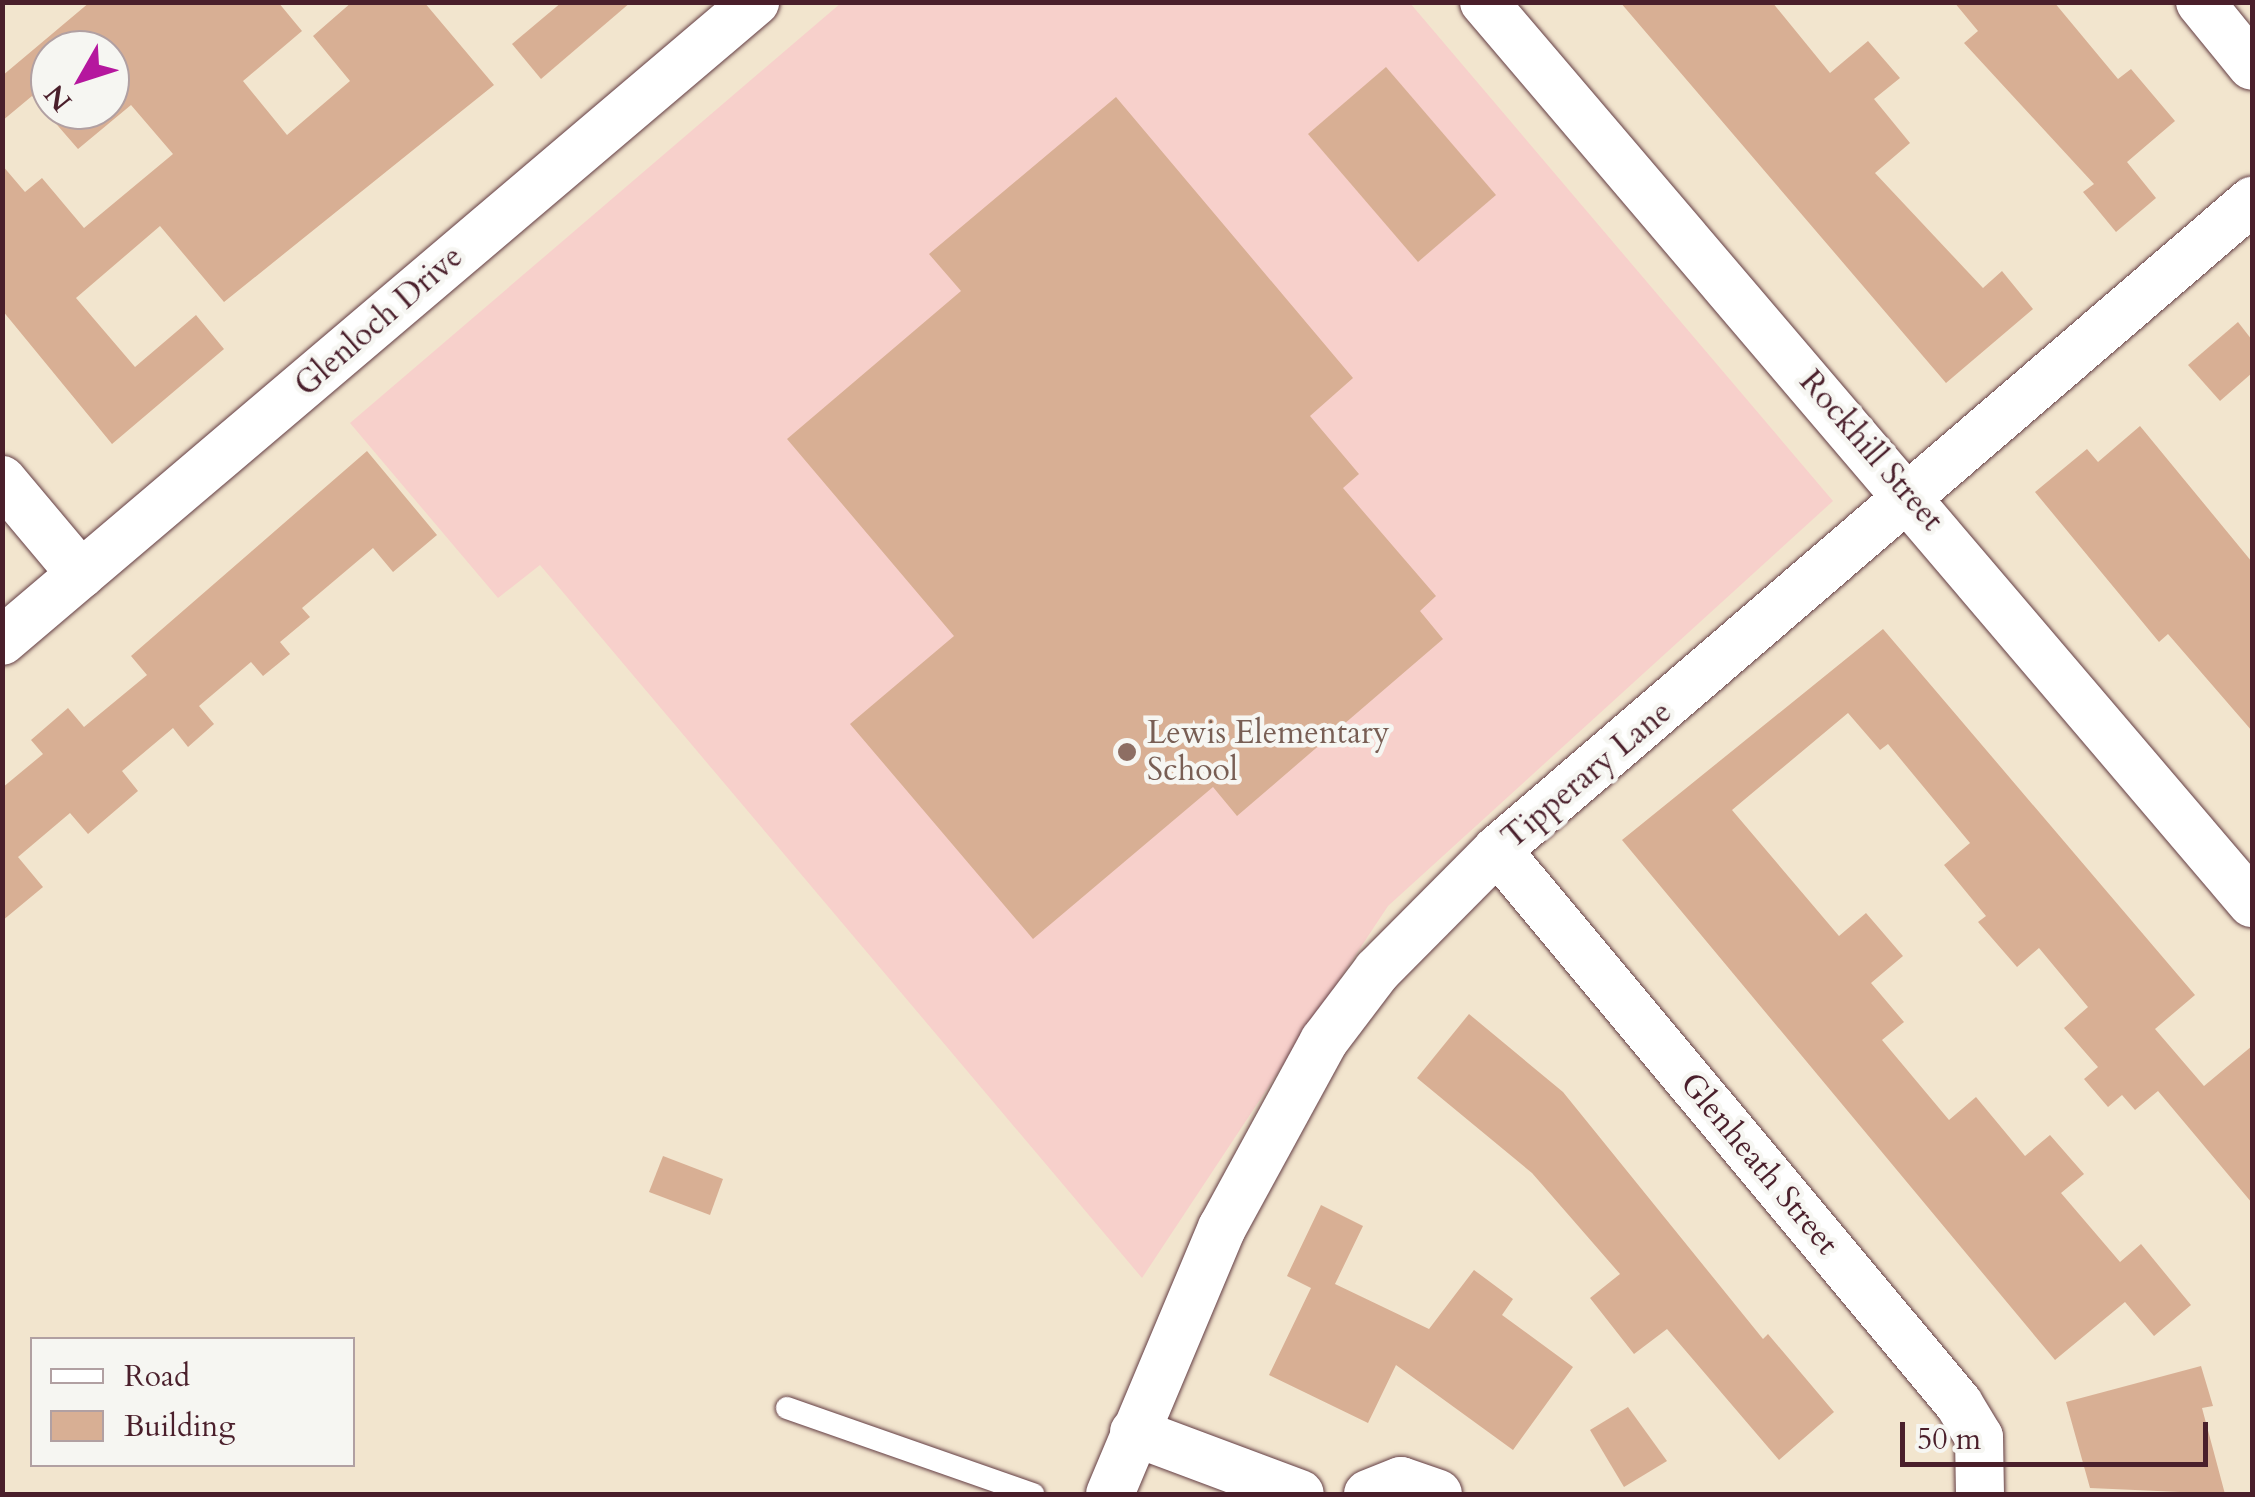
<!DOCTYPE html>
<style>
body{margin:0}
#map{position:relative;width:2255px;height:1497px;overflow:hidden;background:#f2e5ce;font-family:Cardo,serif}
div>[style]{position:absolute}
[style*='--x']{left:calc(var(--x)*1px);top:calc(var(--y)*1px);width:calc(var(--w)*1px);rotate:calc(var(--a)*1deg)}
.built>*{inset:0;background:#f7d0cb}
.building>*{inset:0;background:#d8af94}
.roads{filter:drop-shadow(0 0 2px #633d43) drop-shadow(0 0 2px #633d43)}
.service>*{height:22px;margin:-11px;padding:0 11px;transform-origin:11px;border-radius:11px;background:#fff}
.minor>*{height:48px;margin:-24px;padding:0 24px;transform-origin:24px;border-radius:24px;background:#fff}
.dots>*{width:28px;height:28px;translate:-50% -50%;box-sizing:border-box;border:5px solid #f6f6f2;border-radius:50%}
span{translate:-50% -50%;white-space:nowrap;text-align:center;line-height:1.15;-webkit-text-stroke:9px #f6f6f2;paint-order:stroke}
.street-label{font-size:32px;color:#4a1f2b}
.education-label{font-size:32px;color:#785e54}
.left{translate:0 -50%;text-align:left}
.frame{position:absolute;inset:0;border:5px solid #4a1f2b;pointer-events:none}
.legend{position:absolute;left:30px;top:1337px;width:325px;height:130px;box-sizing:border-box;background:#f6f6f2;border:2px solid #b1a0a2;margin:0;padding:12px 18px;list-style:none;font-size:30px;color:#4a1f2b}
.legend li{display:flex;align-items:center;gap:20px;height:50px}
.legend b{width:50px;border:2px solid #b1a0a2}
.north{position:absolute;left:30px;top:30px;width:100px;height:100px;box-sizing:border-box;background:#f6f6f2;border:2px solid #b1a0a2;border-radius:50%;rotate:231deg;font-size:28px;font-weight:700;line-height:40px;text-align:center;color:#4a1f2b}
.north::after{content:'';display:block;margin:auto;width:35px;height:45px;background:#b5179e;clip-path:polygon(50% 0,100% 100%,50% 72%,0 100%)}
.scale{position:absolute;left:1900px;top:1422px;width:308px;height:45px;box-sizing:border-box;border:5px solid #4a1f2b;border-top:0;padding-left:12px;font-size:30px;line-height:35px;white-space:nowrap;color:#4a1f2b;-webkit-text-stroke:8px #f6f6f2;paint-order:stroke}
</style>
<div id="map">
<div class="built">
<div style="clip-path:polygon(841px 3px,1410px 3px,1833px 501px,1388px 906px,1142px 1278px,540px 565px,498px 598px,350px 423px)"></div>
</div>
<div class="building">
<div style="clip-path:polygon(evenodd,90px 2px,278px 2px,302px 31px,243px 81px,287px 135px,350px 81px,313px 36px,352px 2px,424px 2px,494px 85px,224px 302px,160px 226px,76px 298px,135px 367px,196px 315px,224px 349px,112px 444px,2px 310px,2px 165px,25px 192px,42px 178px,84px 228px,173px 154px,131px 105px,78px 149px,32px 96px,2px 121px,2px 76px,90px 2px,50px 50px,110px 50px,110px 110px,50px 110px,50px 50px)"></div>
<div style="clip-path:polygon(562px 2px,631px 2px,541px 79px,512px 44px)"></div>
<div style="clip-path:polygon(1620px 2px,1772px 2px,1830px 73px,1868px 41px,1900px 78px,1874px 99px,1910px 143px,1875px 173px,1983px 288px,2002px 271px,2033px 309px,1946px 383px)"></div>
<div style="clip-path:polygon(1954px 2px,2054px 2px,2118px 79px,2131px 69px,2175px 121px,2127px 162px,2156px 198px,2116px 232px,2083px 192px,2094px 184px,1964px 43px,1978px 31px)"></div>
<div style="clip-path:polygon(1386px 67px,1496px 195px,1418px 262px,1308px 134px)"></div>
<div style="clip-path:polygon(1116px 97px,1353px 378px,1310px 416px,1359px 474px,1343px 488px,1436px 596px,1420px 611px,1443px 639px,1237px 816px,1213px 787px,1033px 939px,850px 724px,954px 636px,787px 439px,961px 291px,929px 254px)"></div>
<div style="clip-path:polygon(2238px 322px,2252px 340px,2252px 373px,2220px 401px,2188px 365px)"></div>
<div style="clip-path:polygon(2140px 426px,2252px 562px,2252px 731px,2168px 634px,2159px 642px,2035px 492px,2087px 449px,2098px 462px)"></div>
<div style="clip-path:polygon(367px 451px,437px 535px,393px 572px,373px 548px,302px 608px,310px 617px,280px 642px,290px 654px,263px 676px,251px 662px,199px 706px,214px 724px,188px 747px,173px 728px,122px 771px,138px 791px,88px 834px,70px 813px,18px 857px,43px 887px,2px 921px,2px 788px,43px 754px,31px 740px,68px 708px,84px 727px,147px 675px,131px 656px)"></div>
<div style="clip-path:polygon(1883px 629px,2195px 995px,2155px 1029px,2204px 1086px,2252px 1046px,2252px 1203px,2158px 1091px,2135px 1110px,2122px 1095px,2108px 1107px,2084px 1079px,2098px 1067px,2064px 1028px,2088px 1007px,2039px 948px,2017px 967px,1978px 922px,1986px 916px,1944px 865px,1970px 843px,1888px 744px,1880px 750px,1848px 713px,1732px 810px,1839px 936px,1866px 913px,1903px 956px,1871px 983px,1904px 1022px,1882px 1040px,1949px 1120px,1976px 1097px,2025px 1156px,2050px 1135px,2084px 1174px,2061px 1193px,2120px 1262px,2141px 1244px,2191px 1305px,2154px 1336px,2125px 1302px,2055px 1360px,1622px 840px)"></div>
<div style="clip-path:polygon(1469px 1014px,1563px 1092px,1763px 1339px,1768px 1334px,1834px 1412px,1779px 1460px,1667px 1329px,1634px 1354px,1590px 1298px,1620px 1274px,1532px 1173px,1417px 1078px)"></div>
<div style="clip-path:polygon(663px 1156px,723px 1179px,710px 1215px,649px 1192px)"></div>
<div style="clip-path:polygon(1321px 1205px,1363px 1226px,1335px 1284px,1429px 1329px,1474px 1270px,1513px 1299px,1502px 1315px,1573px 1367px,1513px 1450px,1396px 1365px,1368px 1423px,1269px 1375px,1311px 1288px,1287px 1276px)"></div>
<div style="clip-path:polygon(2201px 1366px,2213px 1406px,2202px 1408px,2225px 1494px,2090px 1488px,2066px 1402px)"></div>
<div style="clip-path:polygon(1628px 1407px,1667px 1461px,1624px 1487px,1590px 1430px)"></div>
</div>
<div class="roads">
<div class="service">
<div style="--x:787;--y:1408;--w:261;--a:19.3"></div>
</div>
<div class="minor">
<div style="--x:1484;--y:2;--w:1184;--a:49.56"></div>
<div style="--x:2200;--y:2;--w:82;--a:50.9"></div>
<div style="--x:2;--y:480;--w:123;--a:50"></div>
<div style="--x:2;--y:641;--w:988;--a:-40.32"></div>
<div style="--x:1497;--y:850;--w:721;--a:50.17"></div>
<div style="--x:1959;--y:1404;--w:39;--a:59"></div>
<div style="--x:1979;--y:1437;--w:57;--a:89"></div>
<div style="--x:1134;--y:1432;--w:177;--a:20.5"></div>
<div style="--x:1110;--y:1494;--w:289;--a:-67.2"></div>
<div style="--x:1222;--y:1228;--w:213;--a:-61.4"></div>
<div style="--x:1324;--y:1041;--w:88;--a:-52.9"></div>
<div style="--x:1377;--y:971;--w:170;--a:-45.2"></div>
<div style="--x:1497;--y:850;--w:996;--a:-40.68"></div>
<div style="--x:1368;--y:1494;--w:35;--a:-22"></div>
<div style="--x:1401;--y:1481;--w:39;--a:19"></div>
</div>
</div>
<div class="dots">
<div style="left:1127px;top:752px;background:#8d6e63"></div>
</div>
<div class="street-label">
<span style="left:379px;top:321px;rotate:-41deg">Glenloch Drive</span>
<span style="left:1871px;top:451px;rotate:49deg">Rockhill Street</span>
<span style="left:1587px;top:775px;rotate:-40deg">Tipperary Lane</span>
<span style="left:1759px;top:1164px;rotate:50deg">Glenheath Street</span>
</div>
<div class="education-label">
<span class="left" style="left:1147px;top:752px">Lewis Elementary<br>School</span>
</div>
<div class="frame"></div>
<ul class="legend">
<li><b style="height:12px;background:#fff"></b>Road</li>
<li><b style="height:28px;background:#d8af94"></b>Building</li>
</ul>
<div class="north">N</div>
<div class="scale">50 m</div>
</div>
